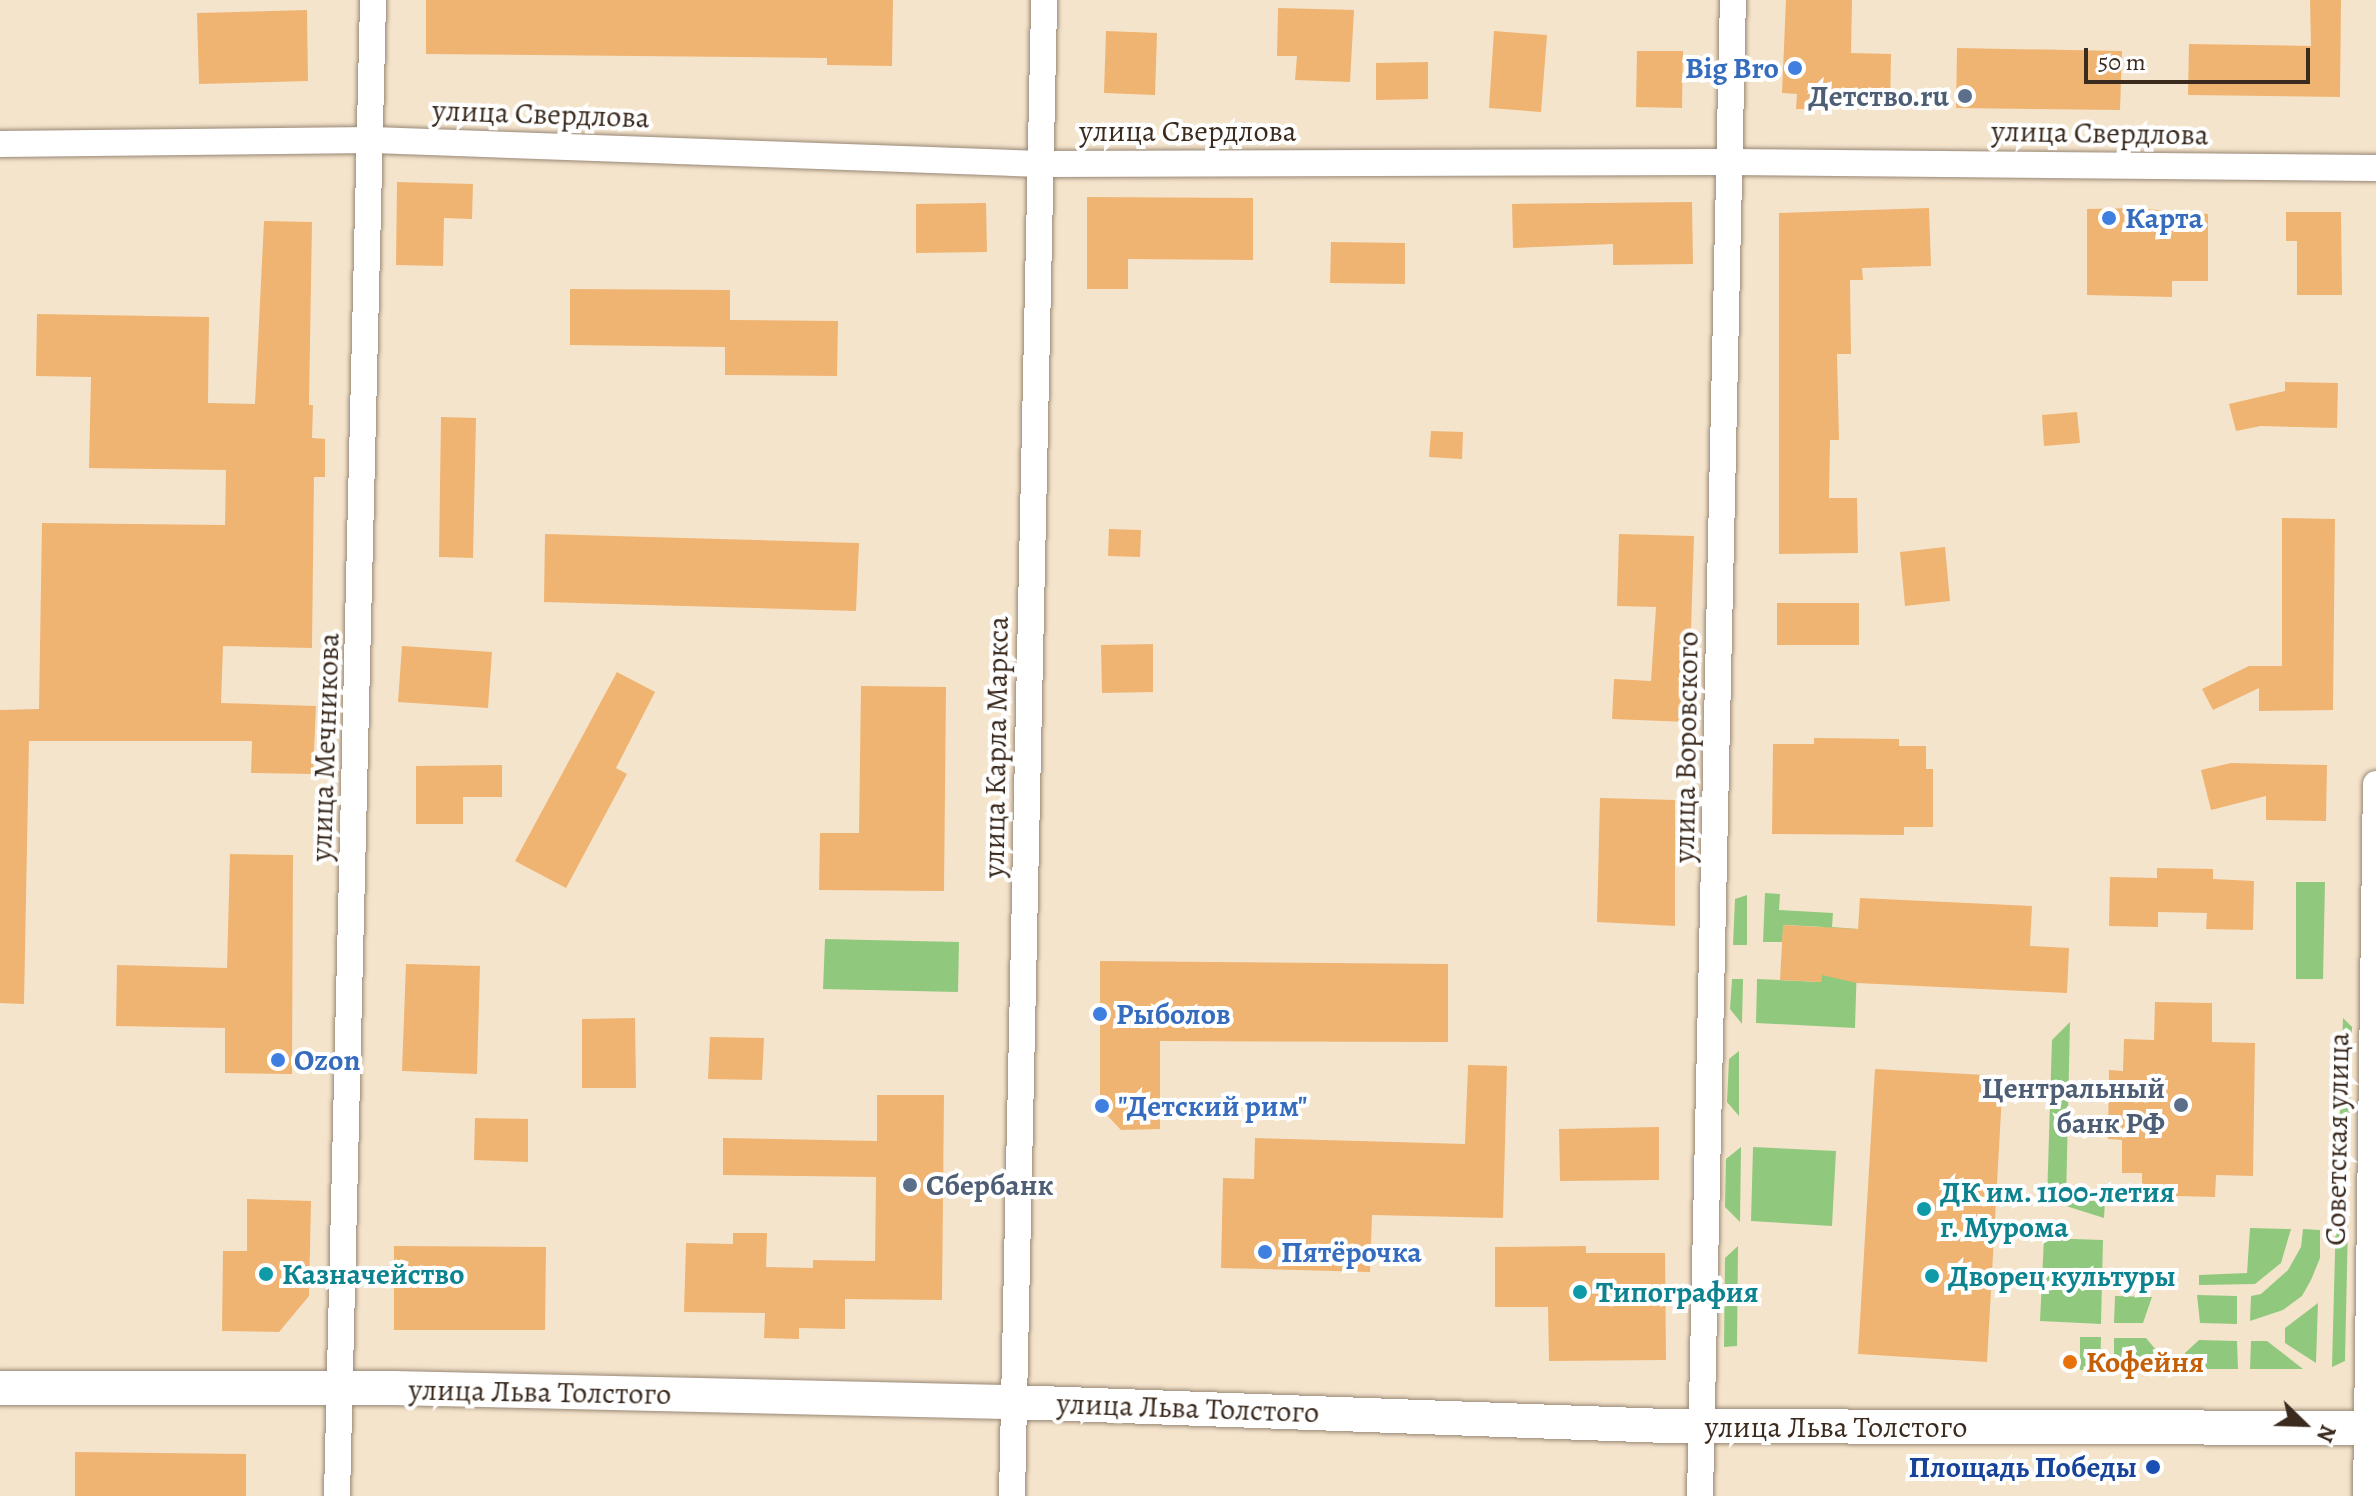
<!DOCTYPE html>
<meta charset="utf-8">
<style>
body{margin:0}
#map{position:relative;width:2376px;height:1496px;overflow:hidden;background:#f5e4cc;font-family:Alegreya,serif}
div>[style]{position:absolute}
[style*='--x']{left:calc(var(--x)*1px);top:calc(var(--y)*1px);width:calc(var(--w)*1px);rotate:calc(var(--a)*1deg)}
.green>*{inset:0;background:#90c97d}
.building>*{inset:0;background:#efb472}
.roads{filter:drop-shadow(0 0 2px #988775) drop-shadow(0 0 2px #988775)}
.minor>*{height:26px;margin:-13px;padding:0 13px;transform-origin:13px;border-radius:13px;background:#fff}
.tertiary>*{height:34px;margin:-17px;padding:0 17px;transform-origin:17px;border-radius:17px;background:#fff}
.dots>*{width:22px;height:22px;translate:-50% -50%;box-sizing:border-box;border:4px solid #fff;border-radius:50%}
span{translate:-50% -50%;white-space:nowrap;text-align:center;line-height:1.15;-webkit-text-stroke:8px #fff;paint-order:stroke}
.shop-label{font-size:30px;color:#366cbe;font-weight:700}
.right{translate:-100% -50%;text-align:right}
.left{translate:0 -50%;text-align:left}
.service-label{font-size:30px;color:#4e5e75;font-weight:700}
.street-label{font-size:30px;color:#3b2a1e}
.culture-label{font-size:30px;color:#0d838f;font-weight:700}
.food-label{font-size:30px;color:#c56008;font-weight:700}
.transit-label{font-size:30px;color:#164399;font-weight:700}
.north{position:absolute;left:2264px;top:1384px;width:80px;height:80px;-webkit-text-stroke:6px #fff;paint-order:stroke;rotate:113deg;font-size:22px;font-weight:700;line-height:32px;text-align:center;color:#3b2a1e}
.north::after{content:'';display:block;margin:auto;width:28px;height:36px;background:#3b2a1e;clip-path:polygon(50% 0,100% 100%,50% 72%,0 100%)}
.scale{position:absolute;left:2084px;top:48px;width:226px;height:36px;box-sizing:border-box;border:4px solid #3b2a1e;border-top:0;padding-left:10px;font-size:24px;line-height:28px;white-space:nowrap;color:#3b2a1e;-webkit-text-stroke:6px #fff;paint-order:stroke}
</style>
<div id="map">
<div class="green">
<div style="clip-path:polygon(2296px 882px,2325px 882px,2323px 979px,2296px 979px)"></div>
<div style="clip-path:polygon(1765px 893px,1780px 894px,1779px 910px,1833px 913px,1832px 927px,1858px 929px,1855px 1028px,1756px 1023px,1757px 979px,1821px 982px,1824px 927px,1784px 925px,1782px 942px,1763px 942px)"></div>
<div style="clip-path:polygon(1747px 895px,1747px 945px,1733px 945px,1735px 899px)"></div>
<div style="clip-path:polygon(825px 939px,959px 942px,958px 992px,823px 989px)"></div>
<div style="clip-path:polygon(1732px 979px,1743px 979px,1742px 1024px,1730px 1009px)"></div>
<div style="clip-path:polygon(2343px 1018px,2352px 1027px,2349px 1161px,2338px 1175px)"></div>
<div style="clip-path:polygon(2070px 1022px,2066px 1201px,2105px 1201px,2104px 1218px,2047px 1200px,2052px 1040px)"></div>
<div style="clip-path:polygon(1739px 1051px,1739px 1116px,1727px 1102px,1729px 1059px)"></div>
<div style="clip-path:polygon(1741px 1147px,1740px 1222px,1725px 1207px,1726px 1159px)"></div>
<div style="clip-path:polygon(1753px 1147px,1836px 1151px,1832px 1226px,1751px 1221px)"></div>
<div style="clip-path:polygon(2336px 1214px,2348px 1224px,2345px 1361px,2332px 1367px)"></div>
<div style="clip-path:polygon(2250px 1228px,2291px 1229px,2281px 1263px,2255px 1284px,2199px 1285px,2199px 1275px,2247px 1273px)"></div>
<div style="clip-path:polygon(2303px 1229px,2320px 1230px,2320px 1258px,2311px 1280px,2302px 1296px,2283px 1310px,2250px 1321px,2251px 1296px,2261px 1294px,2288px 1270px,2301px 1247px)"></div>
<div style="clip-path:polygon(2044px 1238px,2103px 1240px,2101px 1324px,2040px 1321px)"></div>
<div style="clip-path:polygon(1738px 1246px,1737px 1346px,1724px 1347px,1725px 1258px)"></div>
<div style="clip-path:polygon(2197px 1295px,2237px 1296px,2237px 1324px,2200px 1323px)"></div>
<div style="clip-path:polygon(2115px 1296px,2152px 1297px,2143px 1323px,2114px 1323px)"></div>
<div style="clip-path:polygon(2318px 1303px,2316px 1363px,2285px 1343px,2285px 1328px)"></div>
<div style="clip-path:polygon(2080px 1337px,2101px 1337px,2100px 1370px,2080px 1370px)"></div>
<div style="clip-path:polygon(2114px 1338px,2146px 1338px,2157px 1351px,2156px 1370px,2114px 1370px)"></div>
<div style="clip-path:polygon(2199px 1340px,2237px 1341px,2238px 1369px,2186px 1369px,2185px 1353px)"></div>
<div style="clip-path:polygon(2251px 1341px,2267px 1341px,2303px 1369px,2250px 1369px)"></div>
</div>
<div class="building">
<div style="clip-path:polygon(426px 0,893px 0,892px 66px,827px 65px,827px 58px,426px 54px)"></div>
<div style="clip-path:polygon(1786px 0,1852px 0,1851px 53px,1891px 54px,1890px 110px,1796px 109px,1797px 94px,1782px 93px)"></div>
<div style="clip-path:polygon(2310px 0,2341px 0,2340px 97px,2188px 95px,2189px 44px,2311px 46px)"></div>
<div style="clip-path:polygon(1278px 8px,1354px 10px,1350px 82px,1295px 80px,1297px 56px,1277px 56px)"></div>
<div style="clip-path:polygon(307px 10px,308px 81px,199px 84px,197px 13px)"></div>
<div style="clip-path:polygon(1106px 31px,1157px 33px,1155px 95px,1104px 93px)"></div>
<div style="clip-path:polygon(1494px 31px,1547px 35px,1541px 112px,1489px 108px)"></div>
<div style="clip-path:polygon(1957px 48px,2122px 51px,2120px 110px,1956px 108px)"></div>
<div style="clip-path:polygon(1637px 51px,1683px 51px,1682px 108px,1636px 107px)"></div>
<div style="clip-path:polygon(1428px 62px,1428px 99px,1376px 100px,1376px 63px)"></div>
<div style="clip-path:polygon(397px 182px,473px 184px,472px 219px,444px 218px,443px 266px,396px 265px)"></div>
<div style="clip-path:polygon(1087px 197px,1253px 198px,1253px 260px,1128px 259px,1128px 289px,1087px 289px)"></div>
<div style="clip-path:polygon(1692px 202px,1693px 264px,1613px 265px,1613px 244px,1513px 248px,1512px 204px)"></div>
<div style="clip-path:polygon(986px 203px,987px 252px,916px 253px,916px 204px)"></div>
<div style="clip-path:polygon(1929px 208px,1931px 266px,1862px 268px,1863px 280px,1850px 280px,1851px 354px,1837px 354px,1839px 440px,1830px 440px,1829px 498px,1857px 498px,1858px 553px,1779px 554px,1779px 213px)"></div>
<div style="clip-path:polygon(2133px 208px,2208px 214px,2208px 281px,2172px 281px,2172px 297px,2087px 295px,2087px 209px)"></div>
<div style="clip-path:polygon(2286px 212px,2341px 212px,2342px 295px,2297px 295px,2297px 241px,2286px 241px)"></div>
<div style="clip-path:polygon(264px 221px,312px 222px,309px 405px,313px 405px,312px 438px,325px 439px,325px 477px,314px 477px,312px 648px,223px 646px,221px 703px,316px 706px,313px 774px,251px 773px,252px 741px,29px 741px,24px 1004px,0 1003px,0 710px,39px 709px,42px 523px,225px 525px,226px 470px,89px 468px,91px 377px,36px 376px,37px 314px,209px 317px,208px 403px,255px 404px)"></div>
<div style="clip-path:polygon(1331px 242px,1405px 243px,1405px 284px,1330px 283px)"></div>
<div style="clip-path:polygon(570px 289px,730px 290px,730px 320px,838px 321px,837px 376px,725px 375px,725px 347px,570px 345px)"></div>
<div style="clip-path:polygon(2285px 382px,2338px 383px,2337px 428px,2261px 426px,2236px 431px,2229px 404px,2285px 391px)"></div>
<div style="clip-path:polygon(2077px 412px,2080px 443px,2044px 446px,2042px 415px)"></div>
<div style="clip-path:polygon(441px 417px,476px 418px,473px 558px,439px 557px)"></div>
<div style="clip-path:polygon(1431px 431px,1463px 432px,1462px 459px,1429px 457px)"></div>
<div style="clip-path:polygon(2282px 518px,2335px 519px,2333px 710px,2259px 711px,2259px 688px,2213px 710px,2202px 689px,2249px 666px,2282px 666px)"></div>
<div style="clip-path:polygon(1109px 529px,1141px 530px,1140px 557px,1108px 556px)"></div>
<div style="clip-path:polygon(545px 534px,859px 543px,856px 611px,544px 602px)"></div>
<div style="clip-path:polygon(1619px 534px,1694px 536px,1688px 722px,1612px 719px,1614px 679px,1651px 681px,1656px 607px,1617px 606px)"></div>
<div style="clip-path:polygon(1945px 547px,1950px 601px,1905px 606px,1900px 552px)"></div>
<div style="clip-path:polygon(1777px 603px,1859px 603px,1859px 645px,1777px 645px)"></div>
<div style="clip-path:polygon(1153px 644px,1153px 692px,1102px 693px,1101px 645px)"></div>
<div style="clip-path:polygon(402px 646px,492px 652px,488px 708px,398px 702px)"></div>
<div style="clip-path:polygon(617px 672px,655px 692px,616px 768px,627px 774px,566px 888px,515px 861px)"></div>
<div style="clip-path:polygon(861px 686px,946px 687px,944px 891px,819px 890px,820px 833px,859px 833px)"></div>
<div style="clip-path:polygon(1814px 738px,1899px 739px,1899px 746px,1926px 746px,1926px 769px,1933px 769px,1933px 827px,1904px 827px,1904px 835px,1772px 834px,1773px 744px,1814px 744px)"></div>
<div style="clip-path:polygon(2231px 763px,2327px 765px,2326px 821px,2266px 820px,2266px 796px,2211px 810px,2201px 770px)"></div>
<div style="clip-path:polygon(502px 765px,502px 797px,463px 797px,463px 824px,416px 824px,416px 766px)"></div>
<div style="clip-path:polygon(1600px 798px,1675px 800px,1675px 926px,1597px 922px)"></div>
<div style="clip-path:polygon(230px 854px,293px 855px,292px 1074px,225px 1073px,225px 1028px,116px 1026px,117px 965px,227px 968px)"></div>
<div style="clip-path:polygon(2157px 868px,2213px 869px,2213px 879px,2254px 881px,2253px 930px,2206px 929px,2207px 913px,2158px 912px,2158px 927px,2109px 926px,2110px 877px,2157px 878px)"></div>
<div style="clip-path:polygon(1860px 898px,2032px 906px,2030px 946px,2069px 948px,2067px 993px,1857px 983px,1822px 975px,1821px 982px,1780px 980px,1783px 925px,1858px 929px)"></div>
<div style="clip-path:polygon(1100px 961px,1448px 964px,1448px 1042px,1160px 1041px,1160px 1129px,1121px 1130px,1100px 1108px)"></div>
<div style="clip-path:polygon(406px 964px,480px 966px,477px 1074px,402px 1071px)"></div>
<div style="clip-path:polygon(2155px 1002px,2212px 1003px,2212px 1042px,2255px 1043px,2253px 1176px,2216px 1175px,2215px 1197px,2142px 1195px,2142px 1173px,2122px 1173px,2122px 1140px,2108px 1139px,2109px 1070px,2123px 1071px,2124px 1039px,2154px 1040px)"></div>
<div style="clip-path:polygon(635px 1018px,636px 1088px,582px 1088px,582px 1019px)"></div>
<div style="clip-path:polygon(710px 1037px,764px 1038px,762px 1080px,708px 1079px)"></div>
<div style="clip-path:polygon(1468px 1065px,1507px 1066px,1503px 1218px,1372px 1215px,1370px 1272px,1221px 1268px,1223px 1178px,1254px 1179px,1255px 1138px,1465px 1144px)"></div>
<div style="clip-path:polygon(1875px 1069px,2003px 1076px,1987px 1362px,1858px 1354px)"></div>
<div style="clip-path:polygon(877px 1095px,944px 1095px,942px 1300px,845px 1299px,845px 1329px,799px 1328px,799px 1339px,764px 1338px,765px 1313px,684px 1312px,686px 1243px,733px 1244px,733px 1233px,767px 1233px,766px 1267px,813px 1268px,813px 1260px,875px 1261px,876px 1177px,723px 1175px,723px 1138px,877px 1141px)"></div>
<div style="clip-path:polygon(475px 1118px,528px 1119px,528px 1162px,474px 1160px)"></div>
<div style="clip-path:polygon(1659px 1127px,1659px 1180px,1560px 1181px,1559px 1129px)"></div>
<div style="clip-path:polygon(247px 1199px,311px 1201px,309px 1296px,279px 1332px,222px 1331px,223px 1251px,247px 1251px)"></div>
<div style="clip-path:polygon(394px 1246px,546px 1247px,545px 1330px,394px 1330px)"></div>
<div style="clip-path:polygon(1586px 1246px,1586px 1253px,1665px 1253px,1666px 1360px,1549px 1361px,1548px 1307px,1495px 1307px,1495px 1247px)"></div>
<div style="clip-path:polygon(75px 1452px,246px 1454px,246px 1496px,75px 1496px)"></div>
</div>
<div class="roads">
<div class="minor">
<div style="--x:0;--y:144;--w:373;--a:-0.6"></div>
<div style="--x:373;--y:140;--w:667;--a:2.06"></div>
<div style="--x:1040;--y:164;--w:692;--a:-0.17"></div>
<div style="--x:1732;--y:162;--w:644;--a:0.53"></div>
<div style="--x:337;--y:1496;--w:1496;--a:-88.62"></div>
<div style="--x:1012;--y:1496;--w:1496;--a:-88.77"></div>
<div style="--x:1700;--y:1496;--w:1496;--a:-88.74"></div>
<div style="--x:2366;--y:1496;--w:712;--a:-89.2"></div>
</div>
<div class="tertiary">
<div style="--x:0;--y:1388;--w:393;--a:0"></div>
<div style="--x:393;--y:1388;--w:619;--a:1.3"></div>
<div style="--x:1012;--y:1402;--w:653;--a:2.1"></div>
<div style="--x:1665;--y:1426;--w:711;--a:0.16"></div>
</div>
</div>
<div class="dots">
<div style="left:1795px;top:68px;background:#3f7fe0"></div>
<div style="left:1965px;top:96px;background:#5c6f8a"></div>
<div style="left:2109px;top:218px;background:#3f7fe0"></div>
<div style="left:1100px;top:1014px;background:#3f7fe0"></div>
<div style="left:278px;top:1060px;background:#3f7fe0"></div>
<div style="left:2181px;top:1105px;background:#5c6f8a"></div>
<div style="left:1102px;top:1106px;background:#3f7fe0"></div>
<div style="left:910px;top:1185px;background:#5c6f8a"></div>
<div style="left:1924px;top:1209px;background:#0f9aa8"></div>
<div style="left:1265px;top:1252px;background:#3f7fe0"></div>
<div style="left:266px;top:1274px;background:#0f9aa8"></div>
<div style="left:1932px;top:1276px;background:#0f9aa8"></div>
<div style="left:1580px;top:1292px;background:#0f9aa8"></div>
<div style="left:2070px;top:1362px;background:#e8710a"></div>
<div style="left:2153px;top:1467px;background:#1a4fb4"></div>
</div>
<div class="shop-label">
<span class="right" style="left:1779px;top:68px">Big Bro</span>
<span class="left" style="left:2125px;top:218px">Карта</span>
<span class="left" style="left:1116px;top:1014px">Рыболов</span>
<span class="left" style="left:294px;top:1060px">Ozon</span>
<span class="left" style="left:1118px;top:1106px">"Детский рим"</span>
<span class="left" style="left:1281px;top:1252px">Пятёрочка</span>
</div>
<div class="service-label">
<span class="right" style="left:1949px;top:96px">Детство.ru</span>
<span class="right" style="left:2165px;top:1105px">Центральный<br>банк РФ</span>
<span class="left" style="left:926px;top:1185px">Сбербанк</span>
</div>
<div class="street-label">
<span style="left:541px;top:114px;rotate:2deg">улица Свердлова</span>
<span style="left:1188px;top:131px">улица Свердлова</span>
<span style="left:2100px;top:133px;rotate:1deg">улица Свердлова</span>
<span style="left:325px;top:747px;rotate:-88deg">улица Мечникова</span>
<span style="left:996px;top:747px;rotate:-89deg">улица Карла Маркса</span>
<span style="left:1686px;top:747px;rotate:-89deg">улица Воровского</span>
<span style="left:2337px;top:1139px;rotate:-89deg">Советская улица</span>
<span style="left:540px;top:1392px;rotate:1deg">улица Льва Толстого</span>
<span style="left:1188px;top:1408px;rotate:2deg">улица Льва Толстого</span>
<span style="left:1836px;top:1427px">улица Льва Толстого</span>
</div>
<div class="culture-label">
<span class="left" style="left:1940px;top:1209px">ДК им. 1100-летия<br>г. Мурома</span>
<span class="left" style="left:282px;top:1274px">Казначейство</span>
<span class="left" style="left:1948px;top:1276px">Дворец культуры</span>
<span class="left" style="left:1596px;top:1292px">Типография</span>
</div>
<div class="food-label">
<span class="left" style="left:2086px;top:1362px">Кофейня</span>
</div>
<div class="transit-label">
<span class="right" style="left:2137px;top:1467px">Площадь Победы</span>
</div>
<div class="north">N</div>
<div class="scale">50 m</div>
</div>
